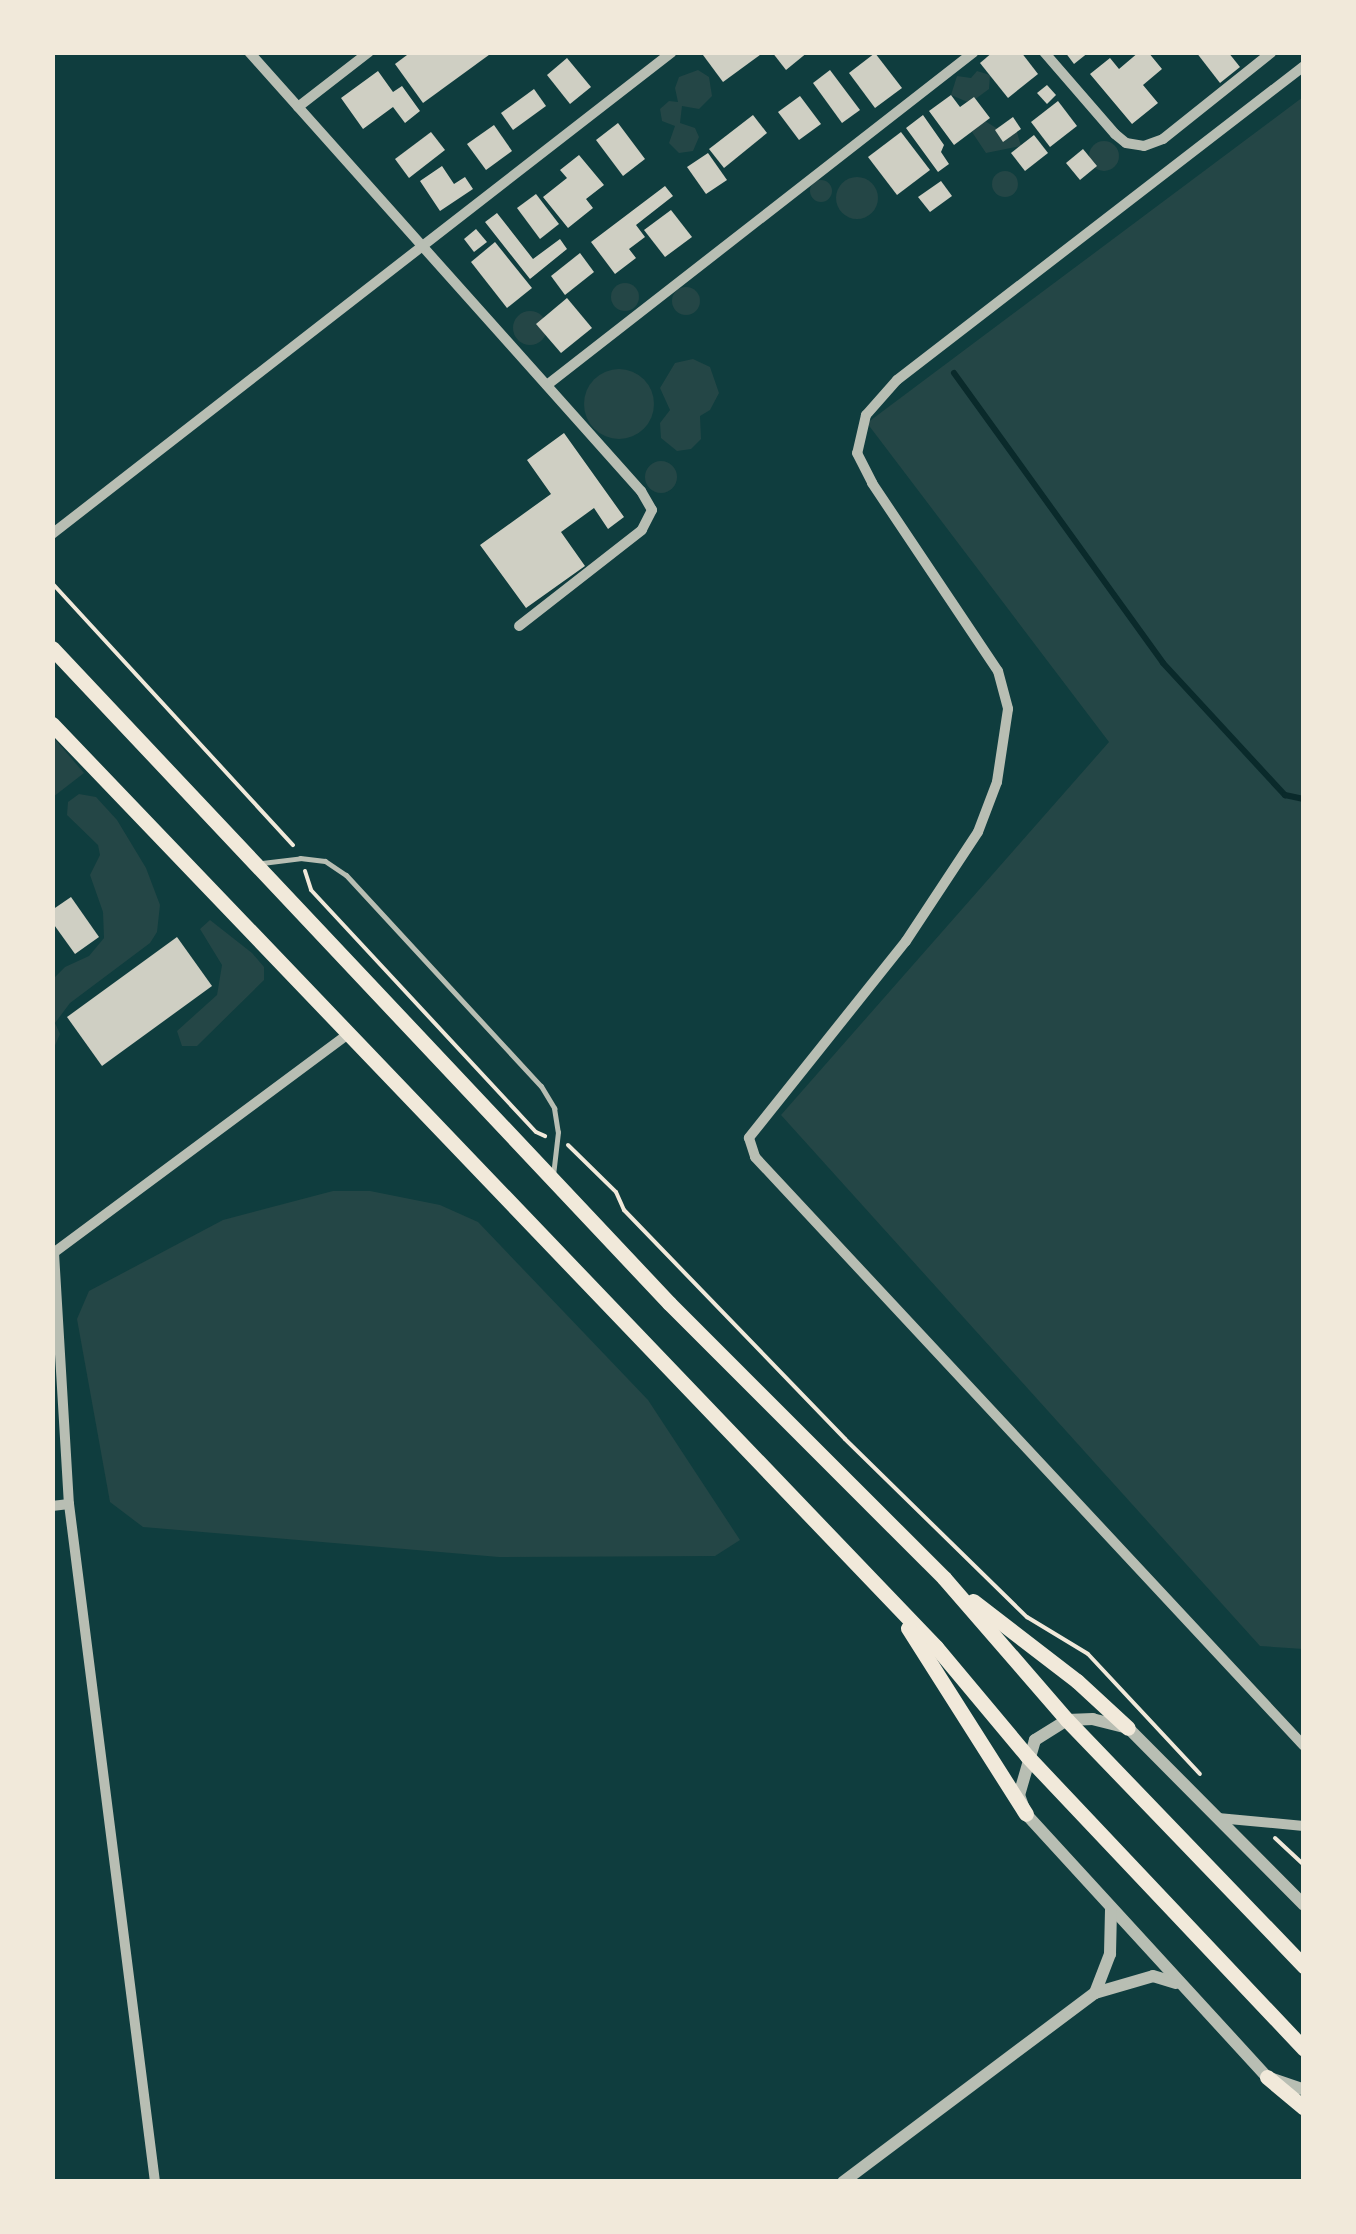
<!DOCTYPE html>
<style>
body{margin:0}
#map{position:relative;width:1356px;height:2234px;overflow:hidden;background:#0f3d3e;font-family:"Noto Sans",sans-serif}
div>[style]{position:absolute}
[style*='--x']{left:calc(var(--x)*1px);top:calc(var(--y)*1px);width:calc(var(--w)*1px);rotate:calc(var(--a)*1deg)}
.green>*{inset:0;background:#244646}
.round{border-radius:50%}
.stream>*{height:6px;margin:-3px;padding:0 3px;transform-origin:3px;border-radius:3px;background:#0a2a2b}
.building>*{inset:0;background:#cfcfc3}
.path>*{height:4px;margin:-2px;padding:0 2px;transform-origin:2px;border-radius:2px;background:#f1e9da}
.service>*{height:5px;margin:-2.5px;padding:0 2.5px;transform-origin:2.5px;border-radius:2.5px;background:#b8beb3}
.minor>*{height:10px;margin:-5px;padding:0 5px;transform-origin:5px;border-radius:5px;background:#b8beb3}
.tertiary>*{height:12px;margin:-6px;padding:0 6px;transform-origin:6px;border-radius:6px;background:#b8beb3}
.primary>*{height:15px;margin:-7.5px;padding:0 7.5px;transform-origin:7.5px;border-radius:7.5px;background:#f1e9da}
span{translate:-50% -50%;white-space:nowrap;text-align:center;line-height:1.15;-webkit-text-stroke:10px #f1e9da;paint-order:stroke}
.frame{position:absolute;inset:0;border:55px solid #f1e9da;pointer-events:none}
</style>
<div id="map">
<div class="green">
<div style="clip-path:polygon(698px 70px,709px 77px,712px 96px,699px 109px,682px 106px,680px 123px,695px 128px,699px 137px,693px 151px,679px 153px,669px 143px,675px 126px,662px 121px,660px 109px,669px 101px,678px 102px,675px 88px,679px 77px)"></div>
<div style="clip-path:polygon(977px 71px,990px 75px,989px 89px,970px 103px,951px 95px,957px 76px,971px 78px)"></div>
<div style="clip-path:polygon(1303px 97px,1303px 1649px,1260px 1646px,781px 1115px,1109px 742px,867px 423px)"></div>
<div style="clip-path:polygon(985px 121px,1001px 131px,1017px 132px,1021px 146px,986px 153px,972px 132px)"></div>
<div class="round" style="left:1089px;top:141px;width:30px;height:30px"></div>
<div class="round" style="left:992px;top:171px;width:26px;height:26px"></div>
<div class="round" style="left:836px;top:177px;width:42px;height:42px"></div>
<div class="round" style="left:810px;top:180px;width:22px;height:22px"></div>
<div class="round" style="left:611px;top:283px;width:28px;height:28px"></div>
<div class="round" style="left:672px;top:287px;width:28px;height:28px"></div>
<div class="round" style="left:513px;top:311px;width:34px;height:34px"></div>
<div style="clip-path:polygon(693px 359px,710px 367px,719px 393px,710px 410px,700px 416px,701px 439px,691px 449px,677px 451px,661px 438px,660px 423px,670px 410px,660px 388px,675px 363px)"></div>
<div class="round" style="left:584px;top:369px;width:70px;height:70px"></div>
<div class="round" style="left:645px;top:461px;width:32px;height:32px"></div>
<div style="clip-path:polygon(53px 737px,84px 773px,53px 797px,52px 797px)"></div>
<div style="clip-path:polygon(79px 794px,96px 797px,117px 820px,146px 868px,160px 905px,157px 932px,150px 943px,70px 1003px,55px 1023px,60px 1034px,53px 1050px,53px 979px,65px 967px,89px 956px,104px 938px,103px 912px,90px 875px,100px 855px,98px 845px,67px 815px,68px 802px)"></div>
<div style="clip-path:polygon(210px 920px,252px 953px,264px 967px,264px 980px,197px 1046px,182px 1046px,177px 1031px,217px 995px,222px 965px,200px 929px)"></div>
<div style="clip-path:polygon(333px 1191px,370px 1191px,440px 1205px,478px 1222px,648px 1400px,740px 1540px,715px 1556px,499px 1557px,143px 1527px,110px 1502px,77px 1319px,89px 1291px,223px 1220px)"></div>
</div>
<div class="stream">
<div style="--x:954;--y:373;--w:357;--a:54.2"></div>
<div style="--x:1163;--y:663;--w:180;--a:47.3"></div>
<div style="--x:1285;--y:795;--w:19;--a:12"></div>
</div>
<div class="building">
<div style="clip-path:polygon(411px 52px,493px 52px,423px 103px,395px 64px)"></div>
<div style="clip-path:polygon(706px 52px,764px 52px,723px 82px,703px 55px)"></div>
<div style="clip-path:polygon(772px 52px,808px 52px,786px 70px)"></div>
<div style="clip-path:polygon(993px 52px,1021px 52px,1038px 74px,1008px 98px,980px 63px)"></div>
<div style="clip-path:polygon(1065px 52px,1089px 52px,1074px 64px)"></div>
<div style="clip-path:polygon(1139px 52px,1148px 52px,1162px 69px,1143px 85px,1158px 103px,1132px 124px,1090px 74px,1110px 58px,1119px 69px)"></div>
<div style="clip-path:polygon(1196px 52px,1228px 52px,1240px 67px,1220px 83px)"></div>
<div style="clip-path:polygon(875px 53px,902px 88px,875px 108px,849px 73px)"></div>
<div style="clip-path:polygon(567px 58px,591px 87px,570px 104px,547px 75px)"></div>
<div style="clip-path:polygon(830px 70px,860px 110px,842px 123px,813px 83px)"></div>
<div style="clip-path:polygon(378px 71px,393px 92px,402px 86px,420px 111px,405px 123px,393px 107px,363px 129px,341px 98px)"></div>
<div style="clip-path:polygon(1047px 85px,1056px 95px,1047px 104px,1037px 93px)"></div>
<div style="clip-path:polygon(534px 89px,546px 106px,513px 130px,501px 113px)"></div>
<div style="clip-path:polygon(951px 95px,960px 107px,974px 97px,990px 118px,954px 145px,929px 111px)"></div>
<div style="clip-path:polygon(800px 96px,821px 124px,799px 140px,778px 112px)"></div>
<div style="clip-path:polygon(1058px 101px,1077px 126px,1050px 147px,1031px 122px)"></div>
<div style="clip-path:polygon(753px 115px,767px 133px,724px 168px,709px 149px)"></div>
<div style="clip-path:polygon(923px 115px,944px 145px,941px 152px,949px 164px,938px 172px,906px 128px)"></div>
<div style="clip-path:polygon(1013px 117px,1021px 129px,1003px 142px,995px 130px)"></div>
<div style="clip-path:polygon(618px 123px,645px 159px,623px 176px,596px 140px)"></div>
<div style="clip-path:polygon(494px 125px,512px 151px,486px 170px,467px 144px)"></div>
<div style="clip-path:polygon(431px 132px,445px 150px,409px 178px,395px 159px)"></div>
<div style="clip-path:polygon(901px 132px,930px 170px,897px 195px,868px 157px)"></div>
<div style="clip-path:polygon(1034px 135px,1048px 153px,1025px 171px,1011px 153px)"></div>
<div style="clip-path:polygon(1083px 149px,1097px 166px,1080px 180px,1066px 163px)"></div>
<div style="clip-path:polygon(708px 153px,727px 180px,706px 194px,687px 167px)"></div>
<div style="clip-path:polygon(579px 155px,604px 185px,586px 199px,593px 208px,568px 228px,543px 197px,567px 178px,560px 170px)"></div>
<div style="clip-path:polygon(442px 166px,454px 184px,465px 177px,473px 189px,440px 211px,420px 181px)"></div>
<div style="clip-path:polygon(941px 181px,952px 196px,930px 212px,918px 197px)"></div>
<div style="clip-path:polygon(665px 186px,673px 196px,636px 225px,645px 237px,629px 249px,636px 258px,615px 274px,591px 242px)"></div>
<div style="clip-path:polygon(536px 194px,559px 224px,540px 239px,517px 208px)"></div>
<div style="clip-path:polygon(671px 210px,692px 237px,665px 257px,644px 230px)"></div>
<div style="clip-path:polygon(497px 213px,533px 259px,560px 239px,567px 249px,530px 279px,485px 222px)"></div>
<div style="clip-path:polygon(476px 229px,487px 242px,474px 252px,464px 239px)"></div>
<div style="clip-path:polygon(495px 242px,532px 288px,507px 308px,471px 262px)"></div>
<div style="clip-path:polygon(580px 253px,594px 272px,565px 295px,551px 276px)"></div>
<div style="clip-path:polygon(567px 298px,592px 328px,561px 353px,536px 324px)"></div>
<div style="clip-path:polygon(564px 433px,624px 517px,608px 529px,594px 508px,561px 532px,585px 566px,526px 608px,480px 545px,551px 494px,527px 460px)"></div>
<div style="clip-path:polygon(71px 897px,99px 937px,75px 954px,52px 922px,52px 910px)"></div>
<div style="clip-path:polygon(177px 937px,212px 986px,102px 1066px,67px 1017px)"></div>
</div>
<div class="path">
<div style="--x:52;--y:583;--w:356;--a:47.4"></div>
<div style="--x:305;--y:871;--w:20;--a:72"></div>
<div style="--x:311;--y:890;--w:330;--a:47.1"></div>
<div style="--x:536;--y:1132;--w:10;--a:24"></div>
<div style="--x:568;--y:1145;--w:67;--a:44.4"></div>
<div style="--x:616;--y:1192;--w:20;--a:66"></div>
<div style="--x:624;--y:1210;--w:318;--a:46"></div>
<div style="--x:845;--y:1439;--w:255;--a:44.4"></div>
<div style="--x:1027;--y:1617;--w:71;--a:31.2"></div>
<div style="--x:1088;--y:1654;--w:164;--a:47"></div>
<div style="--x:1275;--y:1838;--w:40;--a:43"></div>
</div>
<div class="service">
<div style="--x:262;--y:863;--w:38;--a:-7"></div>
<div style="--x:300;--y:858;--w:25;--a:7"></div>
<div style="--x:325;--y:861;--w:25;--a:34"></div>
<div style="--x:346;--y:875;--w:287;--a:47.3"></div>
<div style="--x:541;--y:1086;--w:26;--a:59"></div>
<div style="--x:554;--y:1108;--w:24;--a:81"></div>
<div style="--x:558;--y:1132;--w:43;--a:96.6"></div>
</div>
<div class="minor">
<div style="--x:249;--y:52;--w:589;--a:48.24"></div>
<div style="--x:641;--y:491;--w:22;--a:60"></div>
<div style="--x:652;--y:510;--w:22;--a:117"></div>
<div style="--x:642;--y:530;--w:156;--a:142"></div>
<div style="--x:1044;--y:52;--w:108;--a:49.1"></div>
<div style="--x:1115;--y:134;--w:14;--a:39"></div>
<div style="--x:1126;--y:143;--w:18;--a:9"></div>
<div style="--x:1144;--y:146;--w:20;--a:-20"></div>
<div style="--x:1163;--y:139;--w:139;--a:-38.6"></div>
<div style="--x:1304;--y:66;--w:514;--a:142.35"></div>
<div style="--x:897;--y:380;--w:47;--a:131.5"></div>
<div style="--x:866;--y:415;--w:39;--a:103"></div>
<div style="--x:857;--y:453;--w:34;--a:63"></div>
<div style="--x:872;--y:483;--w:226;--a:56.2"></div>
<div style="--x:998;--y:671;--w:39;--a:75"></div>
<div style="--x:1008;--y:709;--w:74;--a:98.6"></div>
<div style="--x:997;--y:782;--w:53;--a:110.8"></div>
<div style="--x:978;--y:832;--w:131;--a:123.4"></div>
<div style="--x:906;--y:941;--w:252;--a:128.6"></div>
<div style="--x:749;--y:1138;--w:20;--a:72"></div>
<div style="--x:755;--y:1157;--w:805;--a:47.01"></div>
<div style="--x:298;--y:107;--w:90;--a:-37.8"></div>
<div style="--x:547;--y:385;--w:541;--a:-37.95"></div>
<div style="--x:52;--y:534;--w:785;--a:-37.86"></div>
<div style="--x:54;--y:1253;--w:251;--a:86.6"></div>
<div style="--x:69;--y:1504;--w:683;--a:82.77"></div>
<div style="--x:52;--y:1254;--w:371;--a:-36.6"></div>
<div style="--x:52;--y:1506;--w:17;--a:-7"></div>
<div style="--x:1218;--y:1818;--w:86;--a:5.3"></div>
</div>
<div class="tertiary">
<div style="--x:1304;--y:1905;--w:250;--a:-134.8"></div>
<div style="--x:1128;--y:1728;--w:36;--a:-166"></div>
<div style="--x:1093;--y:1719;--w:26;--a:178"></div>
<div style="--x:1067;--y:1720;--w:38;--a:148"></div>
<div style="--x:1035;--y:1740;--w:57;--a:106.2"></div>
<div style="--x:1019;--y:1795;--w:20;--a:70"></div>
<div style="--x:1026;--y:1814;--w:357;--a:47.5"></div>
<div style="--x:1267;--y:2077;--w:39;--a:19"></div>
<div style="--x:1095;--y:1993;--w:42;--a:-69"></div>
<div style="--x:1110;--y:1954;--w:45;--a:-88.7"></div>
<div style="--x:843;--y:2182;--w:315;--a:-36.9"></div>
<div style="--x:1095;--y:1993;--w:60;--a:-16.3"></div>
<div style="--x:1153;--y:1976;--w:24;--a:17"></div>
</div>
<div class="primary">
<div style="--x:52;--y:648;--w:900;--a:46.71"></div>
<div style="--x:669;--y:1303;--w:389;--a:45"></div>
<div style="--x:944;--y:1578;--w:188;--a:49.1"></div>
<div style="--x:1067;--y:1720;--w:342;--a:46.1"></div>
<div style="--x:52;--y:724;--w:1278;--a:46.24"></div>
<div style="--x:936;--y:1647;--w:142;--a:50.1"></div>
<div style="--x:1027;--y:1756;--w:403;--a:46.6"></div>
<div style="--x:973;--y:1601;--w:131;--a:37.6"></div>
<div style="--x:1077;--y:1681;--w:69;--a:42.7"></div>
<div style="--x:908;--y:1628;--w:220;--a:57.6"></div>
<div style="--x:1267;--y:2077;--w:48;--a:40"></div>
</div>
<div class="frame"></div>
</div>
